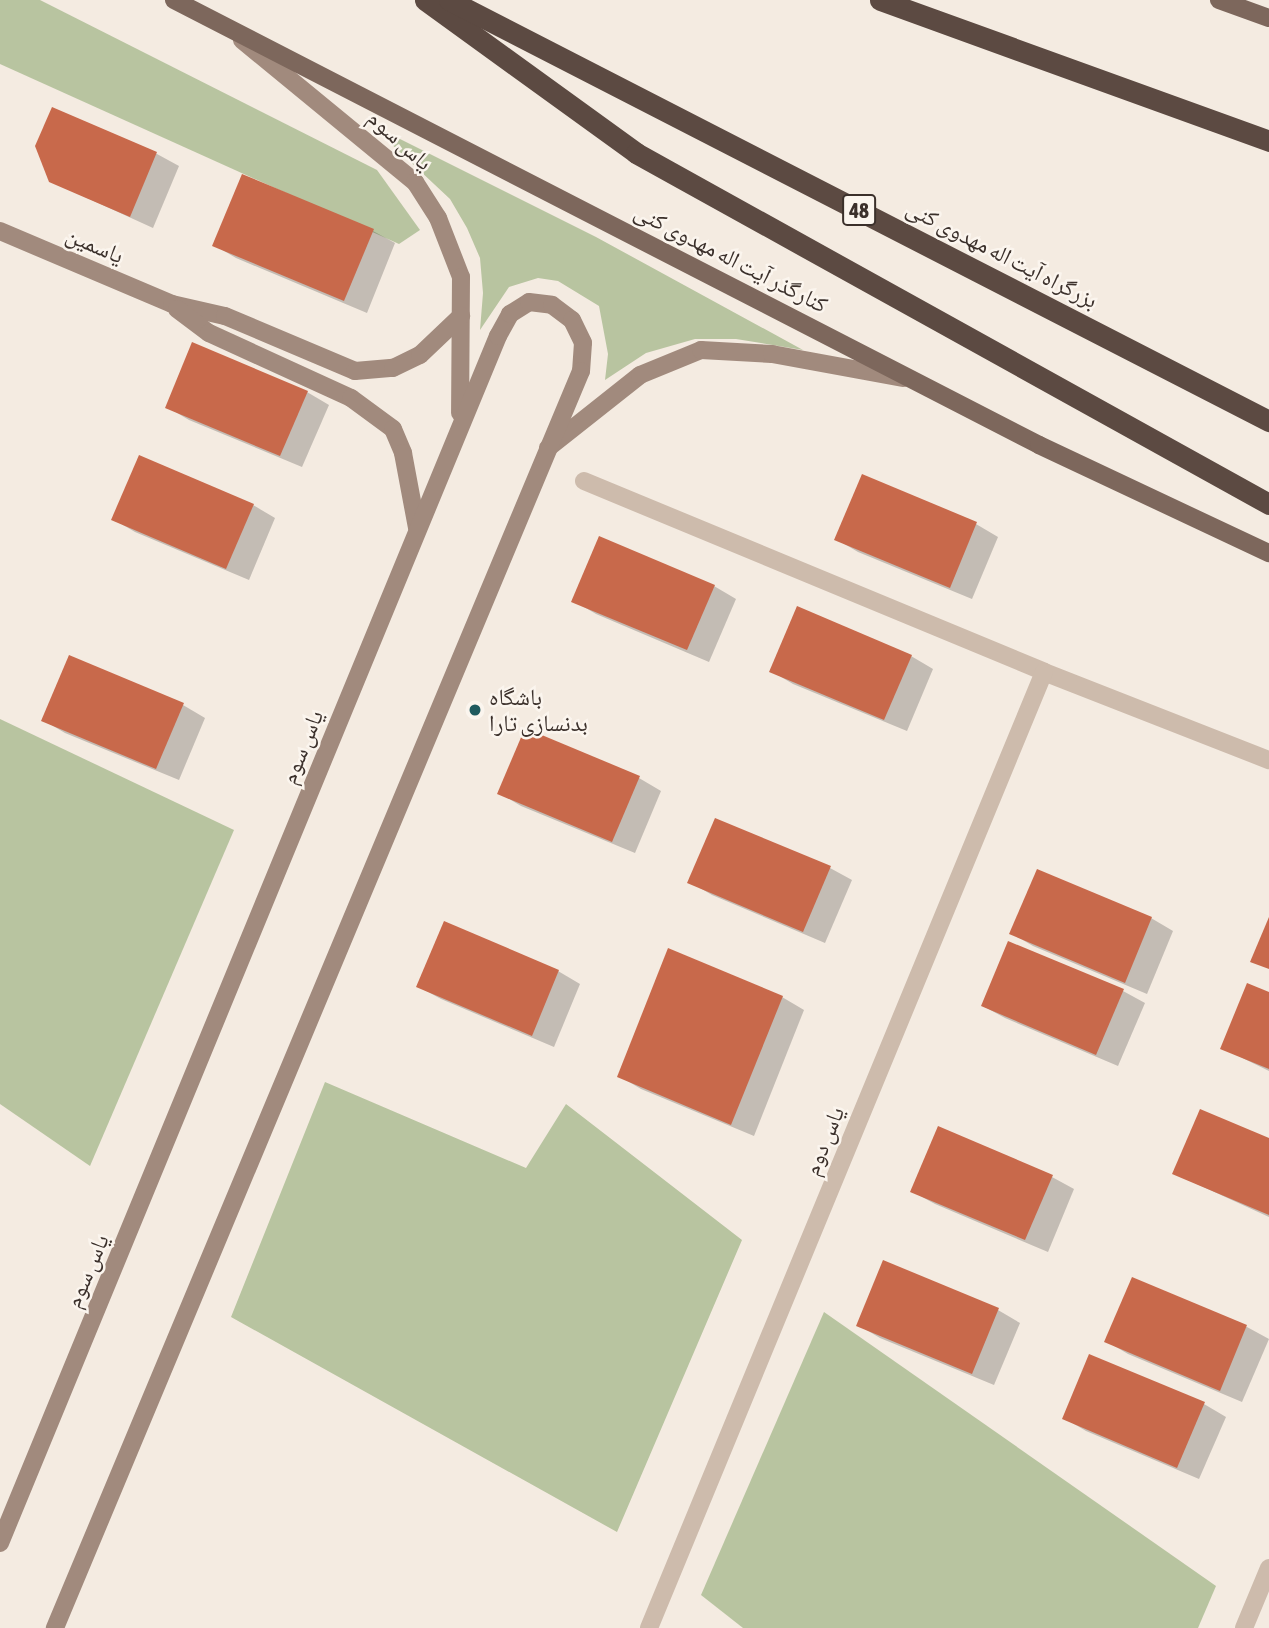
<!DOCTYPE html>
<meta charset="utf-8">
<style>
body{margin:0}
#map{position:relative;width:1269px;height:1628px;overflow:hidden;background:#f4ebe1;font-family:"Asap Condensed","Noto Naskh Arabic",sans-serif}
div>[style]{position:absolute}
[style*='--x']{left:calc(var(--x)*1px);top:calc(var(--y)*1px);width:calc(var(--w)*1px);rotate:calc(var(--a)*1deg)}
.green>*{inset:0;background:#b8c4a0}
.shadow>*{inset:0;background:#0003}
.building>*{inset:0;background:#c8694b}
.street>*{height:18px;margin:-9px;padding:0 9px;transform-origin:9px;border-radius:9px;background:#cdbbac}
.secondary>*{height:18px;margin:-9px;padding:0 9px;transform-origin:9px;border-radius:9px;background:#a18a7d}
.primary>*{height:18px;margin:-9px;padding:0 9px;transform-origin:9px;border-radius:9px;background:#7d675c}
.highway>*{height:21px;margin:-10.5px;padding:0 10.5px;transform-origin:10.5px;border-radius:10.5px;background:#5c4a42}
.dots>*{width:19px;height:19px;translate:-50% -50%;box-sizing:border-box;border:4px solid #fbf5ee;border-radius:50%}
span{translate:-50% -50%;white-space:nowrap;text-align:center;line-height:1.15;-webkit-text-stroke:5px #fbf5ee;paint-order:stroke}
.shield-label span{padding:2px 5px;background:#fbf5ee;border:2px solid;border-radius:5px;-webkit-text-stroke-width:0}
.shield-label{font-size:21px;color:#3b302b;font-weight:700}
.street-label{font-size:23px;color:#3b302b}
.poi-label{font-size:23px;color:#3b302b}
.left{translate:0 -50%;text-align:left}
</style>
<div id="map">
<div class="green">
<div style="clip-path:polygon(0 0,40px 0,377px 170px,420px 230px,399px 244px,0 64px)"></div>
<div style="clip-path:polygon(370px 124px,596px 237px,803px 350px,736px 339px,695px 339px,646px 353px,605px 380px,608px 354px,599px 306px,558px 281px,538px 278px,509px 287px,480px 330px,483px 293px,480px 258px,467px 228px,450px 199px)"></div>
<div style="clip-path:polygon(0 719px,234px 830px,90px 1166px,0 1104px)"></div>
<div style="clip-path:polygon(325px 1082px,526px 1168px,566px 1104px,742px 1240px,617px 1532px,231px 1317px)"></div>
<div style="clip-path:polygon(824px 1312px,1216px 1586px,1198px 1628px,743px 1628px,701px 1595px)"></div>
</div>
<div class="shadow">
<div style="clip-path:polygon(53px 110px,157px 154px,179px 166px,153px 228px,50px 181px)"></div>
<div style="clip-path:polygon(373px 231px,395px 243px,367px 313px,236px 258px,214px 245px)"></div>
<div style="clip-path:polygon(307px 392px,329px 405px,302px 467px,189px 420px,167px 407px)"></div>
<div style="clip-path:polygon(253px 505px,275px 518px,249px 580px,135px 532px,113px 519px)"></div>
<div style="clip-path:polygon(976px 524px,998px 537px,972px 599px,858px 552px,836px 539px)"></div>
<div style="clip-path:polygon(714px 586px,736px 599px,709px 662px,596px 614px,574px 601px)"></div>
<div style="clip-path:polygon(911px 656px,933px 669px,907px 731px,793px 684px,771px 671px)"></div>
<div style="clip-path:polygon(183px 705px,205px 718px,179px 780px,65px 733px,43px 720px)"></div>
<div style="clip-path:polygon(639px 778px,661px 791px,635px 853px,521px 806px,499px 793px)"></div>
<div style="clip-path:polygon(830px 868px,852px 880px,825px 943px,712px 895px,690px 882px)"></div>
<div style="clip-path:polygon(1151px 918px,1173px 931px,1147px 994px,1033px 946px,1011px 933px)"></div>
<div style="clip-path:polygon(558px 971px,580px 984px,554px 1047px,441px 999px,419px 987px)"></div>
<div style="clip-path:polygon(1123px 991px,1145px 1003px,1118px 1066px,1005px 1018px,983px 1006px)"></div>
<div style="clip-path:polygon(1269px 994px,1269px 1071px,1222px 1048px)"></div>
<div style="clip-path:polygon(782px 997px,804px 1010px,754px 1136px,641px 1089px,619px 1076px)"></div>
<div style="clip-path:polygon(939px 1129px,1052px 1177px,1074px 1189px,1048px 1252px,935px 1204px,913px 1192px)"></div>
<div style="clip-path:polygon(1269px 1140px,1269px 1217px,1175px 1174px)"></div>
<div style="clip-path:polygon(1133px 1279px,1247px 1327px,1269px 1339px,1242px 1402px,1128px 1354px,1106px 1341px)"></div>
<div style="clip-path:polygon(998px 1310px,1020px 1323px,994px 1385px,880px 1338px,858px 1325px)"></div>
<div style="clip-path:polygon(1204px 1404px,1226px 1417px,1199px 1479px,1086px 1431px,1064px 1418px)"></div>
</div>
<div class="building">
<div style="clip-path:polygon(52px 107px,157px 152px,130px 217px,49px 182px,35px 146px)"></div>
<div style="clip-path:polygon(242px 174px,374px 229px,344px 301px,212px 246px)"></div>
<div style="clip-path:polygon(192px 342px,308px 391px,280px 456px,165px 408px)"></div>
<div style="clip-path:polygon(139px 455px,254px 504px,226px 569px,111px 520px)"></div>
<div style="clip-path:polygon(862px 474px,977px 522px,950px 588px,834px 540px)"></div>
<div style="clip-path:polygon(599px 536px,715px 585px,687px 650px,571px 602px)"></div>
<div style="clip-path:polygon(797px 606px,912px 655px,884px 720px,769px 672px)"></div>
<div style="clip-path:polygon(69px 655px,184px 703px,156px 769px,41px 721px)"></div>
<div style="clip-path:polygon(525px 728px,640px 776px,612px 842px,497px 794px)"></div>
<div style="clip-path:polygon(715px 818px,831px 866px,803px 932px,687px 883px)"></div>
<div style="clip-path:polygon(1037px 869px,1152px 917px,1125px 983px,1009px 934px)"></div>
<div style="clip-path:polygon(1269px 917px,1269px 969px,1250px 962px)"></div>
<div style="clip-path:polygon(444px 921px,559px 970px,532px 1036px,416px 987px)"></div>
<div style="clip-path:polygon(1008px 941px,1124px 989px,1096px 1055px,981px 1006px)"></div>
<div style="clip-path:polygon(668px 948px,783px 996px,731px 1125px,617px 1077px)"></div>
<div style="clip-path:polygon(1247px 983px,1269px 992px,1269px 1069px,1220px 1049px)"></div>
<div style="clip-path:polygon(1200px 1109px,1269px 1138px,1269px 1215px,1172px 1174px)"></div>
<div style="clip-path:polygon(938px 1126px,1053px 1175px,1025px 1240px,910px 1192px)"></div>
<div style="clip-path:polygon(883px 1260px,999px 1308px,972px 1374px,856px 1326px)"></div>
<div style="clip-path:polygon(1132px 1277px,1247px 1325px,1220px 1391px,1104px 1342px)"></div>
<div style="clip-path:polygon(1089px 1354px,1205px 1402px,1177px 1468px,1062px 1419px)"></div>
</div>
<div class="street">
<div style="--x:584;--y:481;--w:498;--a:22.5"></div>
<div style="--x:1044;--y:672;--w:242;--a:21.4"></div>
<div style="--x:649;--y:1628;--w:1034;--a:-67.55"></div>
<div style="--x:1244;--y:1628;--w:65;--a:-67.4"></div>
</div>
<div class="secondary">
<div style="--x:242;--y:40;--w:224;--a:39.4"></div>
<div style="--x:415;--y:182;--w:43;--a:57.4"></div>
<div style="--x:438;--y:218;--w:63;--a:68.7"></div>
<div style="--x:461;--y:277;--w:136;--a:90.4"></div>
<div style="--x:0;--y:231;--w:187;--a:23"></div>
<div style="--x:172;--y:304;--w:54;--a:12.8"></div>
<div style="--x:225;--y:316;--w:141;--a:22.9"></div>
<div style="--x:355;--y:371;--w:38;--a:-5"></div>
<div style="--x:393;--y:368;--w:30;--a:-26"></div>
<div style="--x:420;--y:355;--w:57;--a:-43.6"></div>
<div style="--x:177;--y:309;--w:40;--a:37"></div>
<div style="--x:209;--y:333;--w:156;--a:24.6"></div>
<div style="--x:351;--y:398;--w:52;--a:36.4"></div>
<div style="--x:393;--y:429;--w:26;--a:67"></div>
<div style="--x:403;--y:453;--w:76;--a:79.4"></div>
<div style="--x:548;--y:448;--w:117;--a:-38.4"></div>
<div style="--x:640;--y:375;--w:66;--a:-22.3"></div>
<div style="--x:701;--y:350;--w:71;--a:3.2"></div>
<div style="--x:772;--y:354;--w:133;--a:10.4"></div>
<div style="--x:0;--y:1543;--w:1306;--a:-67.58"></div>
<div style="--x:498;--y:336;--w:25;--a:-61"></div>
<div style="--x:510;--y:314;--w:22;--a:-32"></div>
<div style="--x:529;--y:302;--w:23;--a:7"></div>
<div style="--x:552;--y:305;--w:25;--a:37"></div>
<div style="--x:572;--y:320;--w:25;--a:64"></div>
<div style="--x:583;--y:343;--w:28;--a:94"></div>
<div style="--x:581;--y:371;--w:1363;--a:112.71"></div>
</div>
<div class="primary">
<div style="--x:174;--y:0;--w:973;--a:27.22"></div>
<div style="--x:1039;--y:445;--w:254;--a:25.2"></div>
<div style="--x:1219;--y:0;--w:53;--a:19.8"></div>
</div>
<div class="highway">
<div style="--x:425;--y:0;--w:261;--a:35.9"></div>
<div style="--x:636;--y:153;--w:724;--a:29.01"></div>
<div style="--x:449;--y:0;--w:922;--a:27.18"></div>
<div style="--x:880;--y:0;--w:414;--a:19.9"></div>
</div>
<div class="dots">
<div style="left:475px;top:710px;background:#1f5a5e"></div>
</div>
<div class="shield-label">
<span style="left:859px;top:210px">48</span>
</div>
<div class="street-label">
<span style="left:400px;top:140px;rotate:42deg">یاس سوم</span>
<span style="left:95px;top:245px;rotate:23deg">یاسمین</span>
<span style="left:1002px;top:254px;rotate:27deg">بزرگراه آیت اله مهدوی کنی</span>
<span style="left:731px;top:258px;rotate:27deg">کنارگذر آیت اله مهدوی کنی</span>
<span style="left:302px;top:747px;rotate:-68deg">یاس سوم</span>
<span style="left:824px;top:1141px;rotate:-68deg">یاس دوم</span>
<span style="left:87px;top:1271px;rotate:-67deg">یاس سوم</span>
</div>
<div class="poi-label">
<span class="left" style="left:489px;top:710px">باشگاه<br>بدنسازی تارا</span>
</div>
</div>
